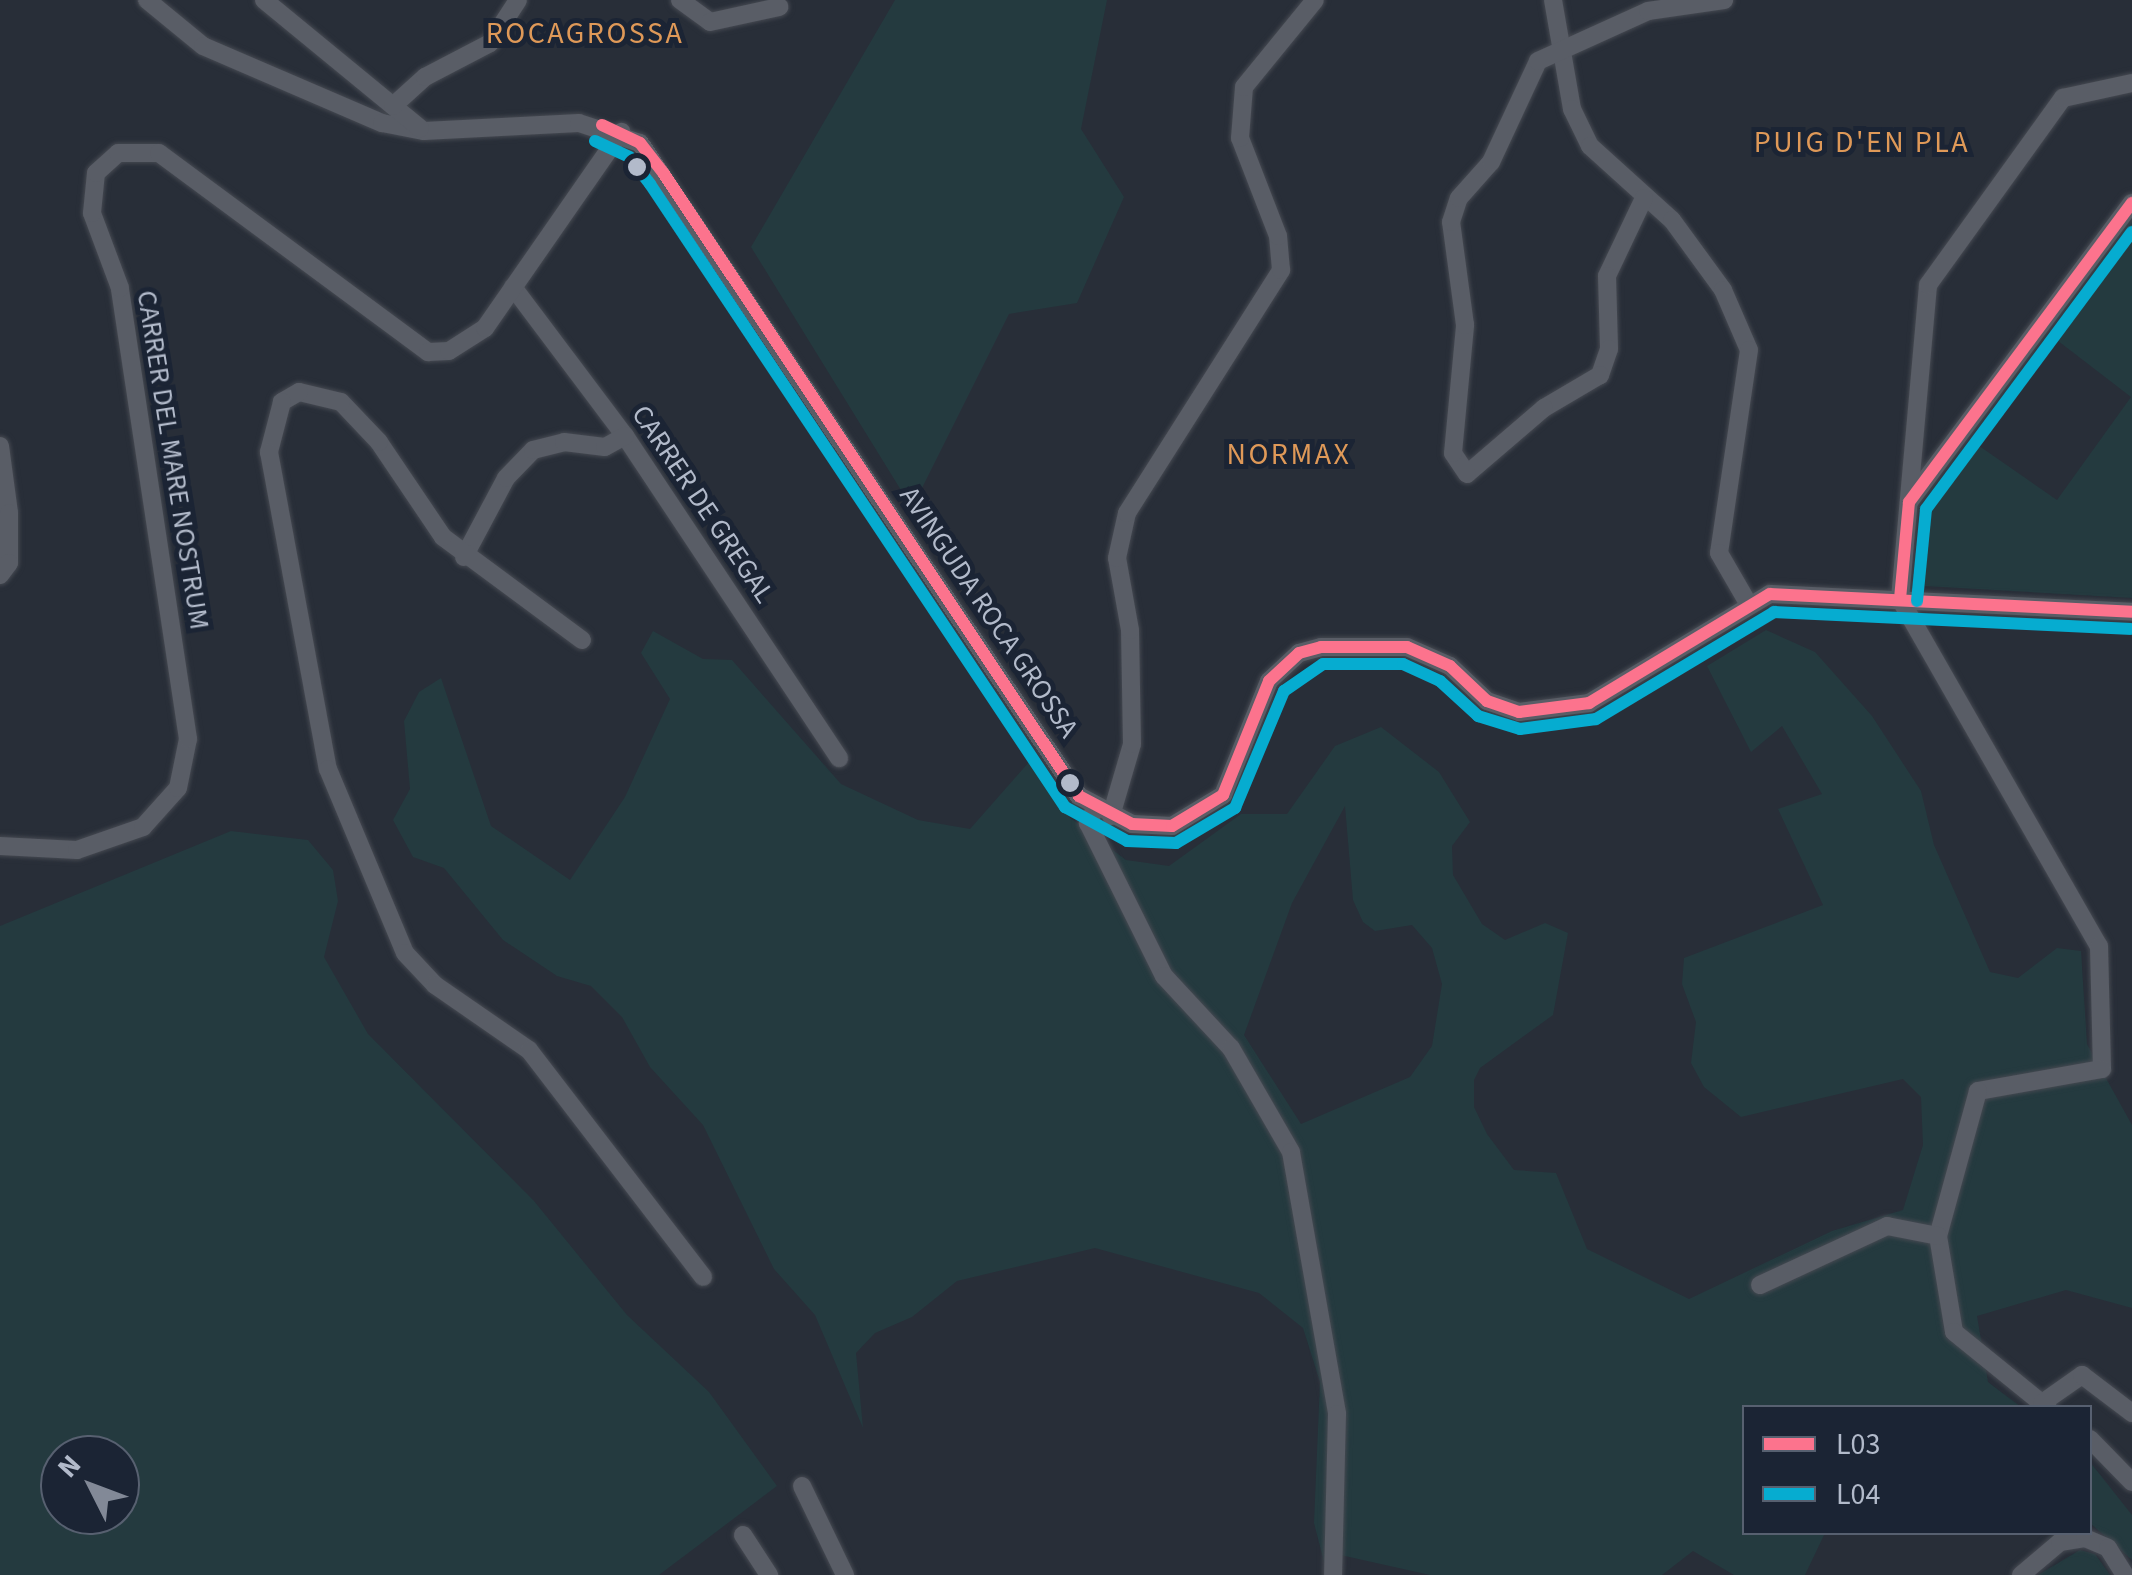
<!DOCTYPE html>
<style>
body{margin:0}
#map{position:relative;width:2132px;height:1575px;overflow:hidden;background:#282e38;font-family:"Source Sans 3",sans-serif}
div>[style]{position:absolute}
[style*='--x']{left:calc(var(--x)*1px);top:calc(var(--y)*1px);width:calc(var(--w)*1px);rotate:calc(var(--a)*1deg)}
.green>*{inset:0;background:#243a3f}
.roads{filter:drop-shadow(0 0 2px #454951) drop-shadow(0 0 2px #454951)}
.minor>*{height:18px;margin:-9px;padding:0 9px;transform-origin:9px;border-radius:9px;background:#595d66}
.bus-1>*{height:12px;margin:-6px;padding:0 6px;transform-origin:6px;border-radius:6px;background:#fc738d}
.bus-2>*{height:12px;margin:-6px;padding:0 6px;transform-origin:6px;border-radius:6px;background:#06acd0}
.dots>*{width:28px;height:28px;translate:-50% -50%;box-sizing:border-box;border:5px solid #1b2434;border-radius:50%}
span{translate:-50% -50%;white-space:nowrap;text-align:center;line-height:1.15;-webkit-text-stroke:10px #1b2434;paint-order:stroke}
.street-label{font-size:28px;color:#b2baca}
.neighbourhood-label{font-size:30px;color:#df9958;letter-spacing:2.5px}
.legend{position:absolute;left:1742px;top:1405px;width:350px;height:130px;box-sizing:border-box;background:#1b2434;border:2px solid #576070;margin:0;padding:12px 18px;list-style:none;font-size:30px;color:#b2baca}
.legend li{display:flex;align-items:center;gap:20px;height:50px}
.legend b{width:50px;border:2px solid #576070}
.north{position:absolute;left:40px;top:1435px;width:100px;height:100px;box-sizing:border-box;background:#1b2434;border:2px solid #576070;border-radius:50%;rotate:312deg;font-size:28px;font-weight:700;line-height:40px;text-align:center;color:#b2baca}
.north::after{content:'';display:block;margin:auto;width:35px;height:45px;background:#828997;clip-path:polygon(50% 0,100% 100%,50% 72%,0 100%)}
</style>
<div id="map">
<div class="green">
<div style="clip-path:polygon(895px 0,1107px 0,1081px 129px,1124px 197px,1077px 303px,1009px 314px,912px 508px,751px 247px)"></div>
<div style="clip-path:polygon(2132px 220px,2132px 598px,1925px 586px,1913px 571px,1920px 515px,1972px 441px,2057px 500px,2131px 397px,2049px 334px)"></div>
<div style="clip-path:polygon(evenodd,1766px 630px,1815px 652px,1872px 716px,1921px 791px,1934px 845px,1990px 972px,2018px 978px,2057px 948px,2081px 951px,2087px 1044px,2132px 1125px,2132px 1308px,2066px 1290px,1977px 1316px,1988px 1382px,2021px 1407px,1744px 1408px,1744px 1532px,1825px 1533px,1805px 1575px,1734px 1575px,1693px 1551px,1662px 1575px,1430px 1575px,1336px 1554px,1324px 1562px,1314px 1523px,1320px 1382px,1303px 1328px,1259px 1293px,1095px 1248px,957px 1281px,912px 1317px,875px 1333px,856px 1353px,863px 1428px,815px 1315px,774px 1269px,703px 1125px,650px 1067px,622px 1017px,591px 986px,557px 976px,503px 940px,444px 868px,413px 857px,393px 820px,410px 789px,404px 721px,419px 692px,441px 678px,491px 826px,570px 880px,625px 797px,670px 699px,641px 653px,653px 631px,703px 659px,732px 660px,841px 784px,918px 820px,970px 829px,1030px 761px,1069px 817px,1126px 860px,1169px 866px,1241px 814px,1287px 814px,1335px 746px,1381px 727px,1439px 772px,1470px 822px,1452px 846px,1453px 875px,1482px 924px,1505px 940px,1545px 923px,1568px 933px,1553px 1015px,1480px 1068px,1474px 1080px,1474px 1107px,1487px 1134px,1514px 1170px,1556px 1173px,1587px 1249px,1689px 1299px,1832px 1231px,1903px 1210px,1923px 1145px,1921px 1097px,1903px 1079px,1741px 1117px,1704px 1087px,1691px 1063px,1696px 1022px,1682px 984px,1684px 958px,1823px 905px,1778px 809px,1822px 794px,1782px 726px,1751px 752px,1707px 666px,1766px 630px,1345px 806px,1353px 900px,1363px 922px,1375px 931px,1412px 925px,1432px 948px,1442px 984px,1432px 1046px,1410px 1077px,1301px 1124px,1244px 1035px,1292px 903px,1345px 806px)"></div>
<div style="clip-path:polygon(evenodd,231px 831px,308px 840px,333px 870px,338px 901px,324px 957px,368px 1034px,534px 1201px,627px 1315px,709px 1392px,777px 1486px,659px 1575px,0 1575px,0 926px,231px 831px,60px 1455px,120px 1455px,120px 1515px,60px 1515px,60px 1455px)"></div>
<div style="clip-path:polygon(2090px 1462px,2132px 1515px,2132px 1560px,2090px 1523px)"></div>
<div style="clip-path:polygon(2080px 1550px,2095px 1554px,2110px 1575px,2038px 1575px)"></div>
</div>
<div class="roads">
<div class="minor">
<div style="--x:147;--y:0;--w:72;--a:39.4"></div>
<div style="--x:203;--y:46;--w:195;--a:23.3"></div>
<div style="--x:382;--y:123;--w:43;--a:10.8"></div>
<div style="--x:424;--y:131;--w:155;--a:-3"></div>
<div style="--x:579;--y:123;--w:64;--a:18.2"></div>
<div style="--x:640;--y:143;--w:787;--a:56.09"></div>
<div style="--x:1079;--y:796;--w:60;--a:27.8"></div>
<div style="--x:1132;--y:824;--w:40;--a:2.9"></div>
<div style="--x:1172;--y:826;--w:60;--a:-31.3"></div>
<div style="--x:1223;--y:795;--w:123;--a:-68"></div>
<div style="--x:1269;--y:681;--w:41;--a:-43"></div>
<div style="--x:1299;--y:653;--w:23;--a:-15"></div>
<div style="--x:1321;--y:647;--w:86;--a:0"></div>
<div style="--x:1407;--y:647;--w:47;--a:23.8"></div>
<div style="--x:1450;--y:666;--w:51;--a:43.4"></div>
<div style="--x:1487;--y:701;--w:34;--a:19"></div>
<div style="--x:1519;--y:712;--w:71;--a:-7.3"></div>
<div style="--x:1589;--y:703;--w:211;--a:-31.1"></div>
<div style="--x:1770;--y:594;--w:362;--a:2.8"></div>
<div style="--x:264;--y:0;--w:202;--a:39.4"></div>
<div style="--x:680;--y:0;--w:37;--a:36"></div>
<div style="--x:710;--y:22;--w:71;--a:-12.3"></div>
<div style="--x:1553;--y:0;--w:111;--a:80.1"></div>
<div style="--x:1572;--y:109;--w:41;--a:64.1"></div>
<div style="--x:1590;--y:146;--w:110;--a:42.1"></div>
<div style="--x:1672;--y:220;--w:87;--a:53.9"></div>
<div style="--x:1723;--y:290;--w:65;--a:66.6"></div>
<div style="--x:1749;--y:350;--w:205;--a:98.4"></div>
<div style="--x:1719;--y:553;--w:58;--a:59.9"></div>
<div style="--x:393;--y:106;--w:43;--a:-42.2"></div>
<div style="--x:425;--y:77;--w:73;--a:-27.6"></div>
<div style="--x:490;--y:43;--w:51;--a:-56.9"></div>
<div style="--x:1644;--y:198;--w:86;--a:115.4"></div>
<div style="--x:1607;--y:276;--w:73;--a:88.4"></div>
<div style="--x:1609;--y:349;--w:28;--a:109"></div>
<div style="--x:1600;--y:375;--w:65;--a:149.5"></div>
<div style="--x:1544;--y:408;--w:101;--a:139.4"></div>
<div style="--x:1467;--y:474;--w:25;--a:-124"></div>
<div style="--x:1453;--y:453;--w:129;--a:-84.6"></div>
<div style="--x:1465;--y:325;--w:104;--a:-97.7"></div>
<div style="--x:1451;--y:222;--w:25;--a:-72"></div>
<div style="--x:1459;--y:198;--w:48;--a:-48.4"></div>
<div style="--x:1491;--y:162;--w:111;--a:-65"></div>
<div style="--x:1538;--y:61;--w:121;--a:-24.4"></div>
<div style="--x:1648;--y:11;--w:77;--a:-8.2"></div>
<div style="--x:513;--y:287;--w:186;--a:53.1"></div>
<div style="--x:625;--y:436;--w:387;--a:56.4"></div>
<div style="--x:0;--y:446;--w:68;--a:82.3"></div>
<div style="--x:9;--y:513;--w:50;--a:90"></div>
<div style="--x:9;--y:563;--w:15;--a:127"></div>
<div style="--x:1909;--y:502;--w:373;--a:-53.3"></div>
<div style="--x:464;--y:557;--w:89;--a:-62"></div>
<div style="--x:506;--y:478;--w:39;--a:-46"></div>
<div style="--x:533;--y:450;--w:32;--a:-14"></div>
<div style="--x:564;--y:442;--w:41;--a:7"></div>
<div style="--x:605;--y:447;--w:23;--a:-29"></div>
<div style="--x:1900;--y:599;--w:400;--a:60.2"></div>
<div style="--x:2099;--y:946;--w:123;--a:88.6"></div>
<div style="--x:2102;--y:1069;--w:126;--a:169.9"></div>
<div style="--x:1978;--y:1091;--w:150;--a:105.4"></div>
<div style="--x:1938;--y:1236;--w:97;--a:80.5"></div>
<div style="--x:1954;--y:1332;--w:121;--a:39"></div>
<div style="--x:1900;--y:599;--w:315;--a:-84.9"></div>
<div style="--x:1928;--y:285;--w:231;--a:-54.2"></div>
<div style="--x:2063;--y:98;--w:71;--a:-12.3"></div>
<div style="--x:582;--y:640;--w:173;--a:-143.5"></div>
<div style="--x:443;--y:537;--w:115;--a:-124"></div>
<div style="--x:379;--y:442;--w:55;--a:-133.5"></div>
<div style="--x:341;--y:402;--w:43;--a:-166.6"></div>
<div style="--x:299;--y:392;--w:20;--a:150"></div>
<div style="--x:282;--y:402;--w:52;--a:104.6"></div>
<div style="--x:269;--y:452;--w:322;--a:79.5"></div>
<div style="--x:328;--y:769;--w:199;--a:67.3"></div>
<div style="--x:405;--y:953;--w:44;--a:46.8"></div>
<div style="--x:435;--y:985;--w:114;--a:34.7"></div>
<div style="--x:529;--y:1050;--w:286;--a:52.5"></div>
<div style="--x:1095;--y:809;--w:16;--a:117"></div>
<div style="--x:1088;--y:823;--w:171;--a:63.6"></div>
<div style="--x:1164;--y:976;--w:98;--a:47.1"></div>
<div style="--x:1231;--y:1048;--w:120;--a:60"></div>
<div style="--x:1291;--y:1152;--w:266;--a:80"></div>
<div style="--x:1337;--y:1414;--w:161;--a:91.4"></div>
<div style="--x:1111;--y:816;--w:75;--a:-73.7"></div>
<div style="--x:1132;--y:744;--w:114;--a:-91"></div>
<div style="--x:1130;--y:630;--w:73;--a:-100.2"></div>
<div style="--x:1117;--y:558;--w:46;--a:-77.5"></div>
<div style="--x:1127;--y:513;--w:288;--a:-57.6"></div>
<div style="--x:1281;--y:270;--w:34;--a:-95"></div>
<div style="--x:1278;--y:236;--w:105;--a:-111.2"></div>
<div style="--x:1240;--y:138;--w:51;--a:-85.5"></div>
<div style="--x:1244;--y:87;--w:112;--a:-50.8"></div>
<div style="--x:0;--y:846;--w:77;--a:3"></div>
<div style="--x:77;--y:850;--w:70;--a:-19.2"></div>
<div style="--x:143;--y:827;--w:52;--a:-48.1"></div>
<div style="--x:178;--y:788;--w:50;--a:-78.5"></div>
<div style="--x:188;--y:739;--w:456;--a:-98.6"></div>
<div style="--x:120;--y:288;--w:80;--a:-110.5"></div>
<div style="--x:92;--y:213;--w:40;--a:-84.3"></div>
<div style="--x:96;--y:173;--w:30;--a:-42"></div>
<div style="--x:118;--y:153;--w:41;--a:0"></div>
<div style="--x:159;--y:153;--w:335;--a:36.5"></div>
<div style="--x:428;--y:352;--w:21;--a:-3"></div>
<div style="--x:449;--y:351;--w:43;--a:-32.6"></div>
<div style="--x:485;--y:328;--w:239;--a:-55.2"></div>
<div style="--x:1760;--y:1285;--w:140;--a:-24.9"></div>
<div style="--x:1887;--y:1226;--w:52;--a:11.1"></div>
<div style="--x:2042;--y:1403;--w:49;--a:-35"></div>
<div style="--x:2082;--y:1375;--w:63;--a:37.2"></div>
<div style="--x:2090;--y:1439;--w:60;--a:45.7"></div>
<div style="--x:802;--y:1486;--w:99;--a:64.2"></div>
<div style="--x:743;--y:1535;--w:48;--a:57"></div>
<div style="--x:2021;--y:1575;--w:51;--a:-40.2"></div>
<div style="--x:2060;--y:1542;--w:25;--a:-9"></div>
<div style="--x:2085;--y:1538;--w:25;--a:23"></div>
<div style="--x:2108;--y:1548;--w:32;--a:58"></div>
</div>
</div>
<div class="bus-1">
<div style="--x:602;--y:125;--w:42;--a:25.3"></div>
<div style="--x:640;--y:143;--w:39;--a:52"></div>
<div style="--x:664;--y:174;--w:748;--a:56.29"></div>
<div style="--x:1079;--y:796;--w:60;--a:27.8"></div>
<div style="--x:1132;--y:824;--w:40;--a:2.9"></div>
<div style="--x:1172;--y:826;--w:60;--a:-31.3"></div>
<div style="--x:1223;--y:795;--w:123;--a:-68"></div>
<div style="--x:1269;--y:681;--w:41;--a:-43"></div>
<div style="--x:1299;--y:653;--w:23;--a:-15"></div>
<div style="--x:1321;--y:647;--w:86;--a:0"></div>
<div style="--x:1407;--y:647;--w:47;--a:23.8"></div>
<div style="--x:1450;--y:666;--w:51;--a:43.4"></div>
<div style="--x:1487;--y:701;--w:34;--a:19"></div>
<div style="--x:1519;--y:712;--w:71;--a:-7.3"></div>
<div style="--x:1589;--y:703;--w:211;--a:-31.1"></div>
<div style="--x:1770;--y:594;--w:362;--a:2.8"></div>
<div style="--x:1900;--y:599;--w:97;--a:-84.7"></div>
<div style="--x:1909;--y:502;--w:373;--a:-53.3"></div>
</div>
<div class="bus-2">
<div style="--x:595;--y:141;--w:38;--a:25"></div>
<div style="--x:629;--y:157;--w:34;--a:52"></div>
<div style="--x:650;--y:184;--w:749;--a:56.33"></div>
<div style="--x:1065;--y:807;--w:71;--a:28.7"></div>
<div style="--x:1127;--y:841;--w:49;--a:2.3"></div>
<div style="--x:1176;--y:843;--w:69;--a:-30.7"></div>
<div style="--x:1235;--y:808;--w:127;--a:-67.3"></div>
<div style="--x:1284;--y:691;--w:47;--a:-34.7"></div>
<div style="--x:1323;--y:664;--w:80;--a:0"></div>
<div style="--x:1403;--y:664;--w:41;--a:24.7"></div>
<div style="--x:1440;--y:681;--w:52;--a:42.6"></div>
<div style="--x:1478;--y:716;--w:44;--a:17.2"></div>
<div style="--x:1520;--y:729;--w:77;--a:-7.5"></div>
<div style="--x:1596;--y:719;--w:208;--a:-31"></div>
<div style="--x:1774;--y:612;--w:357;--a:2.7"></div>
<div style="--x:1917;--y:601;--w:92;--a:-84.4"></div>
<div style="--x:1926;--y:509;--w:345;--a:-53.4"></div>
</div>
<div class="dots">
<div style="left:637px;top:167px;background:#b2baca"></div>
<div style="left:1070px;top:783px;background:#b2baca"></div>
</div>
<div class="street-label">
<span style="left:173px;top:460px;rotate:81deg">CARRER DEL MARE NOSTRUM</span>
<span style="left:703px;top:504px;rotate:56deg">CARRER DE GREGAL</span>
<span style="left:989px;top:612px;rotate:56deg">AVINGUDA ROCA GROSSA</span>
</div>
<div class="neighbourhood-label">
<span style="left:585px;top:34px">ROCAGROSSA</span>
<span style="left:1862px;top:143px">PUIG D'EN PLA</span>
<span style="left:1289px;top:455px">NORMAX</span>
</div>
<ul class="legend">
<li><b style="height:12px;background:#fc738d"></b>L03</li>
<li><b style="height:12px;background:#06acd0"></b>L04</li>
</ul>
<div class="north">N</div>
</div>
